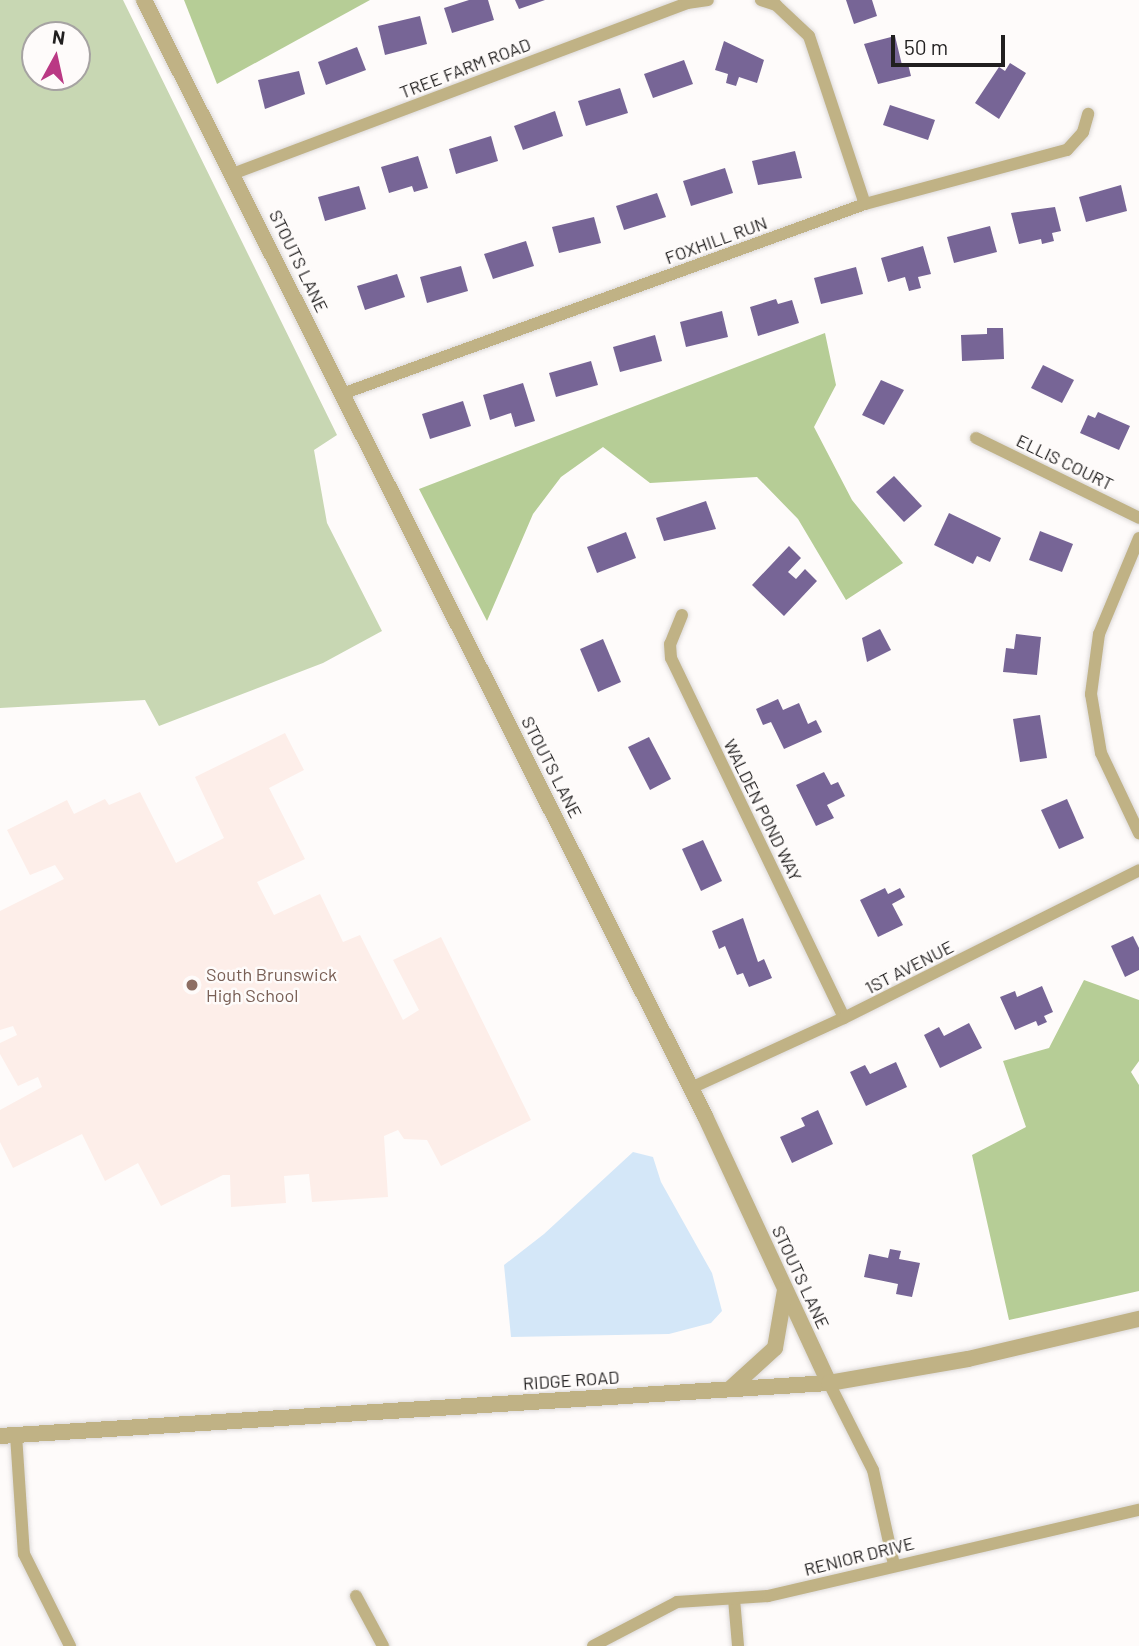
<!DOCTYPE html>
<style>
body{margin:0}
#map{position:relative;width:1139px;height:1646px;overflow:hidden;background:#fefbfa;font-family:Barlow,sans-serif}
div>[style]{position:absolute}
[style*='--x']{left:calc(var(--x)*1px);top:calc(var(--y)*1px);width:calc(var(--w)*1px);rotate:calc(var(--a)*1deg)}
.built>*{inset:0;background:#fdeee9}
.green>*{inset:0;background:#c8d7b3}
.forest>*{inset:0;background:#b6cd96}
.water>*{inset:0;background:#d4e7f8}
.building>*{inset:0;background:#776596}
.roads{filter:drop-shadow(0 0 2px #dbd8d7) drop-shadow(0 0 2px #dbd8d7)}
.minor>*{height:12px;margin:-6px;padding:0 6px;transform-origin:6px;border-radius:6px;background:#c0b285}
.tertiary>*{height:16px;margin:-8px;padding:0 8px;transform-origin:8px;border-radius:8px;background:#c0b285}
.dots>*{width:19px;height:19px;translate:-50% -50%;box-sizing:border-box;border:4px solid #fefbfa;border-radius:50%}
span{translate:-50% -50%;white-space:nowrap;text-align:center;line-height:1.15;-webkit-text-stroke:5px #fefbfa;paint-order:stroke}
.street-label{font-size:18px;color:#211f1f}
.education-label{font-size:18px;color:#785e54}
.left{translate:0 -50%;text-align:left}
.north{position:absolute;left:21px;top:21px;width:70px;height:70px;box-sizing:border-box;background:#fefbfa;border:2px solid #a6a3a2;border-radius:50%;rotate:8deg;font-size:19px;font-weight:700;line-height:28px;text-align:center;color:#211f1f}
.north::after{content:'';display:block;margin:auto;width:24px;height:32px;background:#ba3984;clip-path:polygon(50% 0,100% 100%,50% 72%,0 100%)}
.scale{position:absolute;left:891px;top:35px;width:114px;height:32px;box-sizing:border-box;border:4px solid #211f1f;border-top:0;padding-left:9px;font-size:21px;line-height:24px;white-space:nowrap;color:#211f1f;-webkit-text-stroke:5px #fefbfa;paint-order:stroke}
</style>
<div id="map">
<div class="built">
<div style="clip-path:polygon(285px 733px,304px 770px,269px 788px,305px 859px,257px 882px,274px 915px,320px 894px,343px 942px,360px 935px,403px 1020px,419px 1010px,393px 960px,441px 937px,531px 1120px,441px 1166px,427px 1140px,404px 1139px,398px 1130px,384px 1136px,388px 1197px,312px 1202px,309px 1174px,284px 1176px,286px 1203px,231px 1207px,230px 1175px,223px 1175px,161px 1206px,138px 1163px,105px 1181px,82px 1134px,13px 1168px,0 1142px,0 1110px,42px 1087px,38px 1077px,18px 1086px,0 1054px,0 1043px,17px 1035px,13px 1026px,0 1030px,0 911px,64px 879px,55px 865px,30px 875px,7px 830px,67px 800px,74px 814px,105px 799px,109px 805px,140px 792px,176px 863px,224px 838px,195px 777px)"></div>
</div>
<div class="green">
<div style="clip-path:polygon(evenodd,0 0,123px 0,337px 435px,314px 450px,327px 523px,382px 631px,323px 663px,159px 726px,145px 700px,0 708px,0 0,35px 35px,77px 35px,77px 77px,35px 77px,35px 35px)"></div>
</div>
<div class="forest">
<div style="clip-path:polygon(184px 0,370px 0,217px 84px)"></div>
<div style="clip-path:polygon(825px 333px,836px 385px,814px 427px,852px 500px,903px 563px,846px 600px,798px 519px,757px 477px,650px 483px,603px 447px,561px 477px,533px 514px,487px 621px,419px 489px)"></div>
<div style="clip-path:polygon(1084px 980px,1139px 1000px,1139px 1061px,1131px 1072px,1139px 1085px,1139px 1291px,1009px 1320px,972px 1155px,1026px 1127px,1003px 1061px,1049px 1048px)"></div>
</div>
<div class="water">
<div style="clip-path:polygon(633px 1152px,653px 1157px,661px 1182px,712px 1273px,722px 1311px,711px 1323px,669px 1334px,511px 1337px,504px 1265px,544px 1234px)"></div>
</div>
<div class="building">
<div style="clip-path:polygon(469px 0,488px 0,494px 20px,452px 33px,444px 8px)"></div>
<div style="clip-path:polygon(515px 0,545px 0,519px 9px)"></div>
<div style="clip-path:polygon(846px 0,872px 0,877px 16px,854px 24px)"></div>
<div style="clip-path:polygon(420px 16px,427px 44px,385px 55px,378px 26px)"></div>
<div style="clip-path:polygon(895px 36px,902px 65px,908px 64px,911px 76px,878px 84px,864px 44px)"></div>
<div style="clip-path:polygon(724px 41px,764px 60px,757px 83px,739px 77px,736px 86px,726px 83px,728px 74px,715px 70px)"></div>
<div style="clip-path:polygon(357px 47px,366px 70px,326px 85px,318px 62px)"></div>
<div style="clip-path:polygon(684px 60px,693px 84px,653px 98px,644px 74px)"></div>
<div style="clip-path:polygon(1010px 63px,1026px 73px,999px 119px,975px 103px,999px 67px,1005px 71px)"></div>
<div style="clip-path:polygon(299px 71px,305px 94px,265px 109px,258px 80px)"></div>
<div style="clip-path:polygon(620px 88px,628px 113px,586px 126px,578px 101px)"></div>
<div style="clip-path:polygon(890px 105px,935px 120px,928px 140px,883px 125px)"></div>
<div style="clip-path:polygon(555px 111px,563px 136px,523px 150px,514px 126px)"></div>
<div style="clip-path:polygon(491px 136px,498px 161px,456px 174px,449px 149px)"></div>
<div style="clip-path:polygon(795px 151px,802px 178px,758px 185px,752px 161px)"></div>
<div style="clip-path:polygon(418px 156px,428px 188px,414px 192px,412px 186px,389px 193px,381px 167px)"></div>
<div style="clip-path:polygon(725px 168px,733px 193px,691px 206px,683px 181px)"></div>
<div style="clip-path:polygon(1121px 185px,1127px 211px,1086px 222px,1079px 197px)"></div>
<div style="clip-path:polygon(359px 186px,366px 209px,325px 221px,318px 197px)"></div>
<div style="clip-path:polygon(657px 193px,666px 217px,624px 230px,616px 206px)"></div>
<div style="clip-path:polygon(1055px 207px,1061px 231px,1052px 233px,1054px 241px,1042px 244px,1041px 239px,1019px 244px,1011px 213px)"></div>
<div style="clip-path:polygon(594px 217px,601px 243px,559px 253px,552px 227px)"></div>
<div style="clip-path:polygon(990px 226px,997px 252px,954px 263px,947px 237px)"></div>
<div style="clip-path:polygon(526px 241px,534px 266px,493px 279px,484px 254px)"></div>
<div style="clip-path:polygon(923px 246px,931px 274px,918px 277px,921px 288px,909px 291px,905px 277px,888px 282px,881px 258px)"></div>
<div style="clip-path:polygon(461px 266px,468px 291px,427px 303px,420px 277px)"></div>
<div style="clip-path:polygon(856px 267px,863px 294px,821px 304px,814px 278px)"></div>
<div style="clip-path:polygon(397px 274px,405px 297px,365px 310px,357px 286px)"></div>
<div style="clip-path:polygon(776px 299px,778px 304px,792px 300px,799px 323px,758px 336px,750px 307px)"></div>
<div style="clip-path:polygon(722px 311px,728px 337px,686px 347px,680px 322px)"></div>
<div style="clip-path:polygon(987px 328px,1003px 328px,1004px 359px,962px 361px,961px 335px,987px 334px)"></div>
<div style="clip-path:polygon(655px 335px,662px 361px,620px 372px,613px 347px)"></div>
<div style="clip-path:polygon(591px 361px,598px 385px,556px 397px,549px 373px)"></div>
<div style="clip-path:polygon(1043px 365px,1074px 380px,1062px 403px,1031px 388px)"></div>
<div style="clip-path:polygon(881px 380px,904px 390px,884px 425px,862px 415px)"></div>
<div style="clip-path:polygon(523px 383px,535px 421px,515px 427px,511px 413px,490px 420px,483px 395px)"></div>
<div style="clip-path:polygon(463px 401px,471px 426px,430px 439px,422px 414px)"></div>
<div style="clip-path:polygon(1098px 412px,1130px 426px,1119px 450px,1080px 433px,1088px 415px,1095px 418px)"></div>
<div style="clip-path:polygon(894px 476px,922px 506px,904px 522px,876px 492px)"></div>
<div style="clip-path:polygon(706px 501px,716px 529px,664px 541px,656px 518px)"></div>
<div style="clip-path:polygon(949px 513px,1001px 538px,990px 562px,977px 556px,973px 564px,934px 545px)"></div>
<div style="clip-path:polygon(1040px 531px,1073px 544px,1062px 572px,1029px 560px)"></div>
<div style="clip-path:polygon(626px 532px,636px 558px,597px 573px,587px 547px)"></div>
<div style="clip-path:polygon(789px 546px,801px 558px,788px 572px,796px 579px,805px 569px,817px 581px,784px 616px,752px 585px)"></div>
<div style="clip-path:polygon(880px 629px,891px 650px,867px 662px,862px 638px)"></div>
<div style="clip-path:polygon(1016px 634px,1041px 637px,1037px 675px,1003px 672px,1006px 648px,1014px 649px)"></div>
<div style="clip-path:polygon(603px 639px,621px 682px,598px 692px,580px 649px)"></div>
<div style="clip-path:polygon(778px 699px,783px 710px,799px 703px,808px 724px,816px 720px,822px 732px,784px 749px,771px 722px,763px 725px,756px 709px)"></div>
<div style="clip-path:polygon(1040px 715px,1047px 758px,1020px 762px,1013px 719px)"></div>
<div style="clip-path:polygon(649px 737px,671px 779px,650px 790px,628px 747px)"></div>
<div style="clip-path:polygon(824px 772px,831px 785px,838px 782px,845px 796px,827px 805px,834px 818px,816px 826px,796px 785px)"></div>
<div style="clip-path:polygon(1067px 799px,1084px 838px,1059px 849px,1041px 810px)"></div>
<div style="clip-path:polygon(703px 840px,722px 881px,701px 891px,682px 849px)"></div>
<div style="clip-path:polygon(885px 888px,888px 894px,900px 888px,905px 897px,892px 904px,903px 925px,878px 937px,860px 900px)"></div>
<div style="clip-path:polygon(743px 918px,758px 962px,764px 959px,772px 978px,749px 987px,743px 973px,737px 975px,725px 946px,719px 949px,712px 931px)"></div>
<div style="clip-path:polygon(1133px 936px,1139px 948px,1139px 970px,1125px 977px,1111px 946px)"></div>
<div style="clip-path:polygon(1042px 986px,1053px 1012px,1044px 1016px,1047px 1022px,1038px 1026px,1036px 1021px,1015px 1030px,1000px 997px,1015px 991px,1017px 997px)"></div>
<div style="clip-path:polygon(969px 1023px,982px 1048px,940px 1068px,924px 1035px,939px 1027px,944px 1036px)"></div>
<div style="clip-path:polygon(896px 1062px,907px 1087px,866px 1106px,850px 1072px,865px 1065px,870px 1074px)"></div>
<div style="clip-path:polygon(818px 1110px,833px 1144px,792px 1163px,780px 1137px,805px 1126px,801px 1118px)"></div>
<div style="clip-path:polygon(890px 1249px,901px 1251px,899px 1259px,920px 1263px,912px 1297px,896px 1294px,898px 1284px,864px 1277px,869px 1254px,888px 1258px)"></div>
</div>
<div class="roads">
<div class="minor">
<div style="--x:761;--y:0;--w:16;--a:18"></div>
<div style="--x:776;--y:5;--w:45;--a:43.2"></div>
<div style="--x:809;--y:36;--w:177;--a:71.6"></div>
<div style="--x:235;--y:173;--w:483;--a:-20.6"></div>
<div style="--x:687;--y:3;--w:21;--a:-8"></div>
<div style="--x:342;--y:394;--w:556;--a:-19.97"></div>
<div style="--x:865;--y:204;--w:209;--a:-15"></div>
<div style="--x:1067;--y:150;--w:24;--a:-48"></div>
<div style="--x:1083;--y:132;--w:19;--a:-74"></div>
<div style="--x:976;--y:438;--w:182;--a:26.1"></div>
<div style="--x:1139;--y:538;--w:104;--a:112.6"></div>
<div style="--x:1099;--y:634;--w:61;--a:97.6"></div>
<div style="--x:1091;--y:694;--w:60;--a:80.4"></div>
<div style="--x:1101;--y:753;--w:89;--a:64.6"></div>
<div style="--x:682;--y:615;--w:31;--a:112"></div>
<div style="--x:670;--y:644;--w:14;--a:86"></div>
<div style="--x:671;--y:658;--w:399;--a:64.3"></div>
<div style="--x:691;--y:1088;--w:168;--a:-24.6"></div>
<div style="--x:844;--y:1018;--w:330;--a:-26.6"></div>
<div style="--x:829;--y:1383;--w:97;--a:63.2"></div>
<div style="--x:873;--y:1470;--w:97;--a:77.5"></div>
<div style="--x:16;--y:1435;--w:119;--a:86.2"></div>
<div style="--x:24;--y:1554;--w:103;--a:63.4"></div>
<div style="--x:356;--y:1596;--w:57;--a:61.6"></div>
<div style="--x:734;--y:1599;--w:47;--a:85.1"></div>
<div style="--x:593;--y:1646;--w:95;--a:-27.6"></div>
<div style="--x:677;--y:1602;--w:91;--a:-3.8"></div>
<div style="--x:768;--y:1596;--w:381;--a:-13.1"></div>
</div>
<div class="tertiary">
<div style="--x:144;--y:0;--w:1249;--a:63.31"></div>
<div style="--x:705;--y:1116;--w:294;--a:65.1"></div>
<div style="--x:730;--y:1389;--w:61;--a:-42.3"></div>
<div style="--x:775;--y:1348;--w:59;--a:-80.2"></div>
<div style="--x:0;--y:1436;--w:831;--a:-3.66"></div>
<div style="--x:829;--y:1383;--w:141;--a:-9.8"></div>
<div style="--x:968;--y:1359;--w:176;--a:-13.2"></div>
</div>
</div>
<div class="dots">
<div style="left:192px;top:985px;background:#8d6e63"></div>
</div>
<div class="street-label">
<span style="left:465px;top:68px;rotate:-21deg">TREE FARM ROAD</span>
<span style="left:716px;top:240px;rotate:-20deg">FOXHILL RUN</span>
<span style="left:299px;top:261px;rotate:64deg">STOUTS LANE</span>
<span style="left:1065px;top:462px;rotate:26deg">ELLIS COURT</span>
<span style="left:552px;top:767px;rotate:63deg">STOUTS LANE</span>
<span style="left:763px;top:810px;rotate:64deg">WALDEN POND WAY</span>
<span style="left:909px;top:967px;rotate:-27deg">1ST AVENUE</span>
<span style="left:801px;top:1277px;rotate:65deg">STOUTS LANE</span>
<span style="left:571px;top:1380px;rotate:-4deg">RIDGE ROAD</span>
<span style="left:859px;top:1556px;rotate:-14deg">RENIOR DRIVE</span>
</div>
<div class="education-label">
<span class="left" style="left:206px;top:985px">South Brunswick<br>High School</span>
</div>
<div class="north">N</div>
<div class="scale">50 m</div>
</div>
